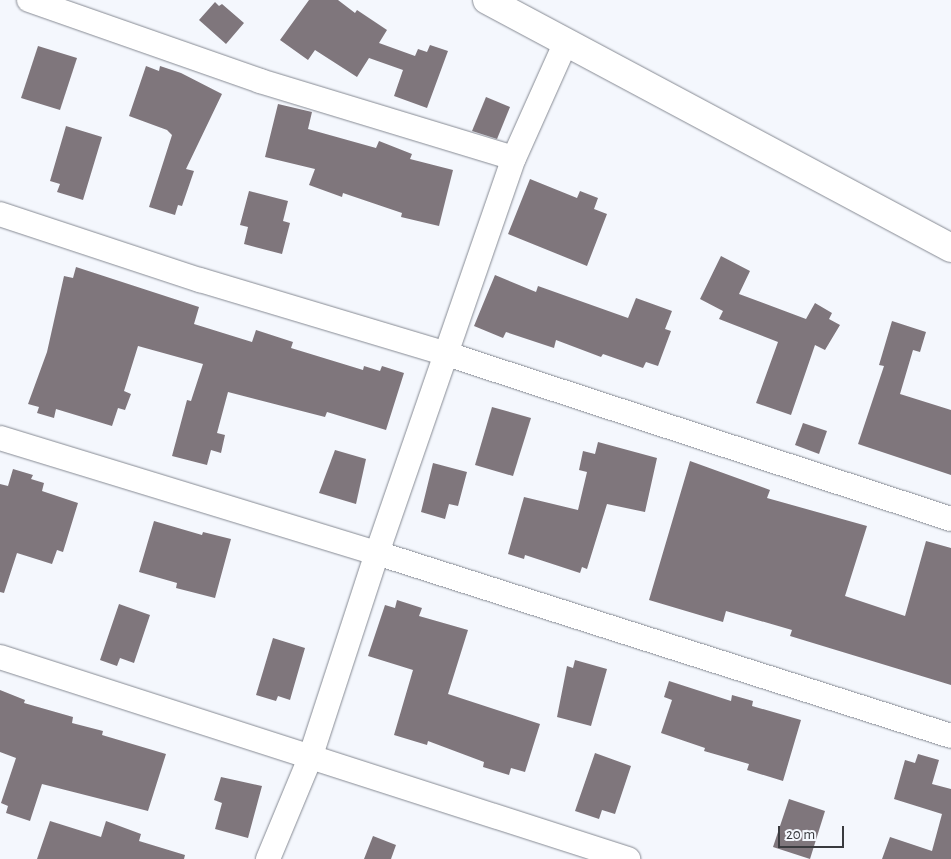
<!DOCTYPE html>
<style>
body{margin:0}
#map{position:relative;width:951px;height:859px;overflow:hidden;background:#f4f7fd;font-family:"Alegreya Sans",sans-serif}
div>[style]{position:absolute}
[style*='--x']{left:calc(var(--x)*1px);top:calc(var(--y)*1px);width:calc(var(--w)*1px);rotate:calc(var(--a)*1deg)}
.building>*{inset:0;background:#7f767c}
.roads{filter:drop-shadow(0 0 1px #868a93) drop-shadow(0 0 1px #868a93)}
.minor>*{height:24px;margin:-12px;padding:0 12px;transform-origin:12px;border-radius:12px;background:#fff}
.major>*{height:28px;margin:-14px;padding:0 14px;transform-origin:14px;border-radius:14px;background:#fff}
span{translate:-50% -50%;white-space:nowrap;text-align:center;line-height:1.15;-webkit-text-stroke:5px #f4f7fd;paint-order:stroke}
.scale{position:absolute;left:778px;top:826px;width:66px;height:22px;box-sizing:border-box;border:2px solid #393a3e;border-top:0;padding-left:6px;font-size:15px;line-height:18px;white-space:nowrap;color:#393a3e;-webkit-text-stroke:4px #f4f7fd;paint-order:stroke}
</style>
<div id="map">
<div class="building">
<div style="clip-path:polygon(309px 0,338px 0,355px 13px,357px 10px,387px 30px,379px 43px,415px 56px,418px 49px,427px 52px,430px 45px,448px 51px,427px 108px,394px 96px,403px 70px,369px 58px,357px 77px,315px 50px,308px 60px,280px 40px)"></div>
<div style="clip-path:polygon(215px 2px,219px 6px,222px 4px,244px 23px,226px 44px,199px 20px)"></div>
<div style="clip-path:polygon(38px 46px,77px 58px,60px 110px,21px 98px)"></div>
<div style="clip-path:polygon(146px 66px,159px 71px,160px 66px,181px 73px,222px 94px,186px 169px,194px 171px,182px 206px,178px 205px,175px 215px,149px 207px,172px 135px,167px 130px,129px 116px)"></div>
<div style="clip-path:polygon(486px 97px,510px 107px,497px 139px,472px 131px)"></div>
<div style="clip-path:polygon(278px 104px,312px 112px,308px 129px,376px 148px,379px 141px,412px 154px,410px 159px,453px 170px,439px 226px,401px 217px,402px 213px,343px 193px,342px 197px,309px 185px,315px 169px,265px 157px)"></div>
<div style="clip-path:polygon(66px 126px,102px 137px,83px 200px,57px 192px,60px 184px,50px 181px)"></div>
<div style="clip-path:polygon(530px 179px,577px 198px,580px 191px,598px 198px,594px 209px,607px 214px,587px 266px,508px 234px)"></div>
<div style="clip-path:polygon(249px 191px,288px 201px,283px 221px,290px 223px,282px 254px,244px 244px,248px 227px,240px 225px)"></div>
<div style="clip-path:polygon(721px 256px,750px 271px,739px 294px,806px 319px,815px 303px,832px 313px,829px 319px,840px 325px,825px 350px,815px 345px,791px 415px,756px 403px,778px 342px,719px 319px,723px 311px,700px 299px)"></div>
<div style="clip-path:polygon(76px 267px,199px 307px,194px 324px,252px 342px,256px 330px,293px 342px,291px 348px,363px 370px,364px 366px,380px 371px,382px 366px,404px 373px,386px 430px,327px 412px,325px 417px,228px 392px,217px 433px,225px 435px,221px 453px,211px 450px,207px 465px,172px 456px,187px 400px,191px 401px,203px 364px,138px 346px,124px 391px,131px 394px,125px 410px,118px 408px,112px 426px,56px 409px,54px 418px,37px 413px,39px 407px,28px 404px,47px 352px,64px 276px,73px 278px)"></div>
<div style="clip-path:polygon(495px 275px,536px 292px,538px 286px,628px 318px,636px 298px,672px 311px,665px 329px,671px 331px,658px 366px,646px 362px,643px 368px,603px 354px,601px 357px,556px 340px,554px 348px,506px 332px,503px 338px,474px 326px)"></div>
<div style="clip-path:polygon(892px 321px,926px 332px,920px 352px,913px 350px,900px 394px,951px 410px,951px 475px,858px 444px,884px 366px,879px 365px)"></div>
<div style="clip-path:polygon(492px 407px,531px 418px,513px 476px,475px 465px)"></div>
<div style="clip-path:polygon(803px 423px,827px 431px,819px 454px,795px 445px)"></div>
<div style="clip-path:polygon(598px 442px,657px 458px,645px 512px,607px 504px,587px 569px,582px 567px,580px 573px,525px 555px,524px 559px,508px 554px,524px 497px,578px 510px,587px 472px,579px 470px,583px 451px,595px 454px)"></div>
<div style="clip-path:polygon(335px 450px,366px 459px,356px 504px,319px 493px)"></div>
<div style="clip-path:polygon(690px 461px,770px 490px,767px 498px,867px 526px,845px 596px,905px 616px,926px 541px,951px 548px,951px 685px,790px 636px,792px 630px,726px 611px,723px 622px,649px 600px)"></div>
<div style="clip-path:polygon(433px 463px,467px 472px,458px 506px,449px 504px,445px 519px,421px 512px)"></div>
<div style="clip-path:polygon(13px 469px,33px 475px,31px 479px,44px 483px,42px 491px,78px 503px,63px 552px,57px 550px,52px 564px,17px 553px,4px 593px,0 592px,0 484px,8px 486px)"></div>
<div style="clip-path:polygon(154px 521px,202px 535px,203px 532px,231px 539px,215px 598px,176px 588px,177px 583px,139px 572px)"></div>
<div style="clip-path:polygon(397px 600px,422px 608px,419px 616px,468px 630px,448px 694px,540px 724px,525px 772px,511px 768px,509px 775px,483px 767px,484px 762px,428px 741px,427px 745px,394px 735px,413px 670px,368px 656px,385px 605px,395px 608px)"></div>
<div style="clip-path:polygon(119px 604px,150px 615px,134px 663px,120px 658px,117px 666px,100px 660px)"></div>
<div style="clip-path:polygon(273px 638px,305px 648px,290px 700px,278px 696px,276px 701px,256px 695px)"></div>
<div style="clip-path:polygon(575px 660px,607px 669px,591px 726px,557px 717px,567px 666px,573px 668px)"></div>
<div style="clip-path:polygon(669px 681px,731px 701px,732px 695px,753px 701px,752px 706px,801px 720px,783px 781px,747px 770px,749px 764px,704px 751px,705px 748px,661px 733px,672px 700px,664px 697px)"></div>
<div style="clip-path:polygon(0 690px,25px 700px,24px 703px,73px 717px,72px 723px,103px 731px,102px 735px,166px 754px,148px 811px,42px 784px,30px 821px,6px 813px,8px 806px,1px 803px,16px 758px,0 752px)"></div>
<div style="clip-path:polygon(595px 753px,631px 766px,615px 814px,602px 810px,599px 819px,575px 811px)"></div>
<div style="clip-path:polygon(918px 754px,939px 760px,932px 784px,951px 789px,951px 859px,882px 859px,890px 837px,932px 851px,942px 814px,894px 799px,905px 760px,915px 763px)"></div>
<div style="clip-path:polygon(221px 777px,262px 786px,248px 838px,215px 829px,222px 803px,214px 800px)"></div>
<div style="clip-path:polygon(789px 799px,825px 811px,810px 859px,773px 847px)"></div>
<div style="clip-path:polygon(50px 821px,101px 837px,106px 821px,141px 834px,139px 841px,185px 855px,184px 859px,37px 859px)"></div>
<div style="clip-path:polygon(373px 836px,396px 845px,391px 859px,364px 859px)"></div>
</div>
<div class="roads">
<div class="minor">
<div style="--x:29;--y:0;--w:245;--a:19.3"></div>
<div style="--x:260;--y:81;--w:265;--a:16.9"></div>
<div style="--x:0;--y:214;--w:211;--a:18.3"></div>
<div style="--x:200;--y:280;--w:258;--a:16.7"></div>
<div style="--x:447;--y:354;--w:530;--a:18.13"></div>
<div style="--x:0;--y:438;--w:394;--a:17"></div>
<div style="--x:377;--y:553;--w:602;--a:17.68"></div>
<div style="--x:0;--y:657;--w:660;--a:17.83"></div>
<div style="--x:268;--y:859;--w:109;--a:-67.4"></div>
<div style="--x:310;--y:758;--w:216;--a:-71.9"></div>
<div style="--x:377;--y:553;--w:418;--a:-70.9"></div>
<div style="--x:514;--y:158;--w:127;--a:-65.9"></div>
</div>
<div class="major">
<div style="--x:487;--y:0;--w:526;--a:28.12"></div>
</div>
</div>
<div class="scale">20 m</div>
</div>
